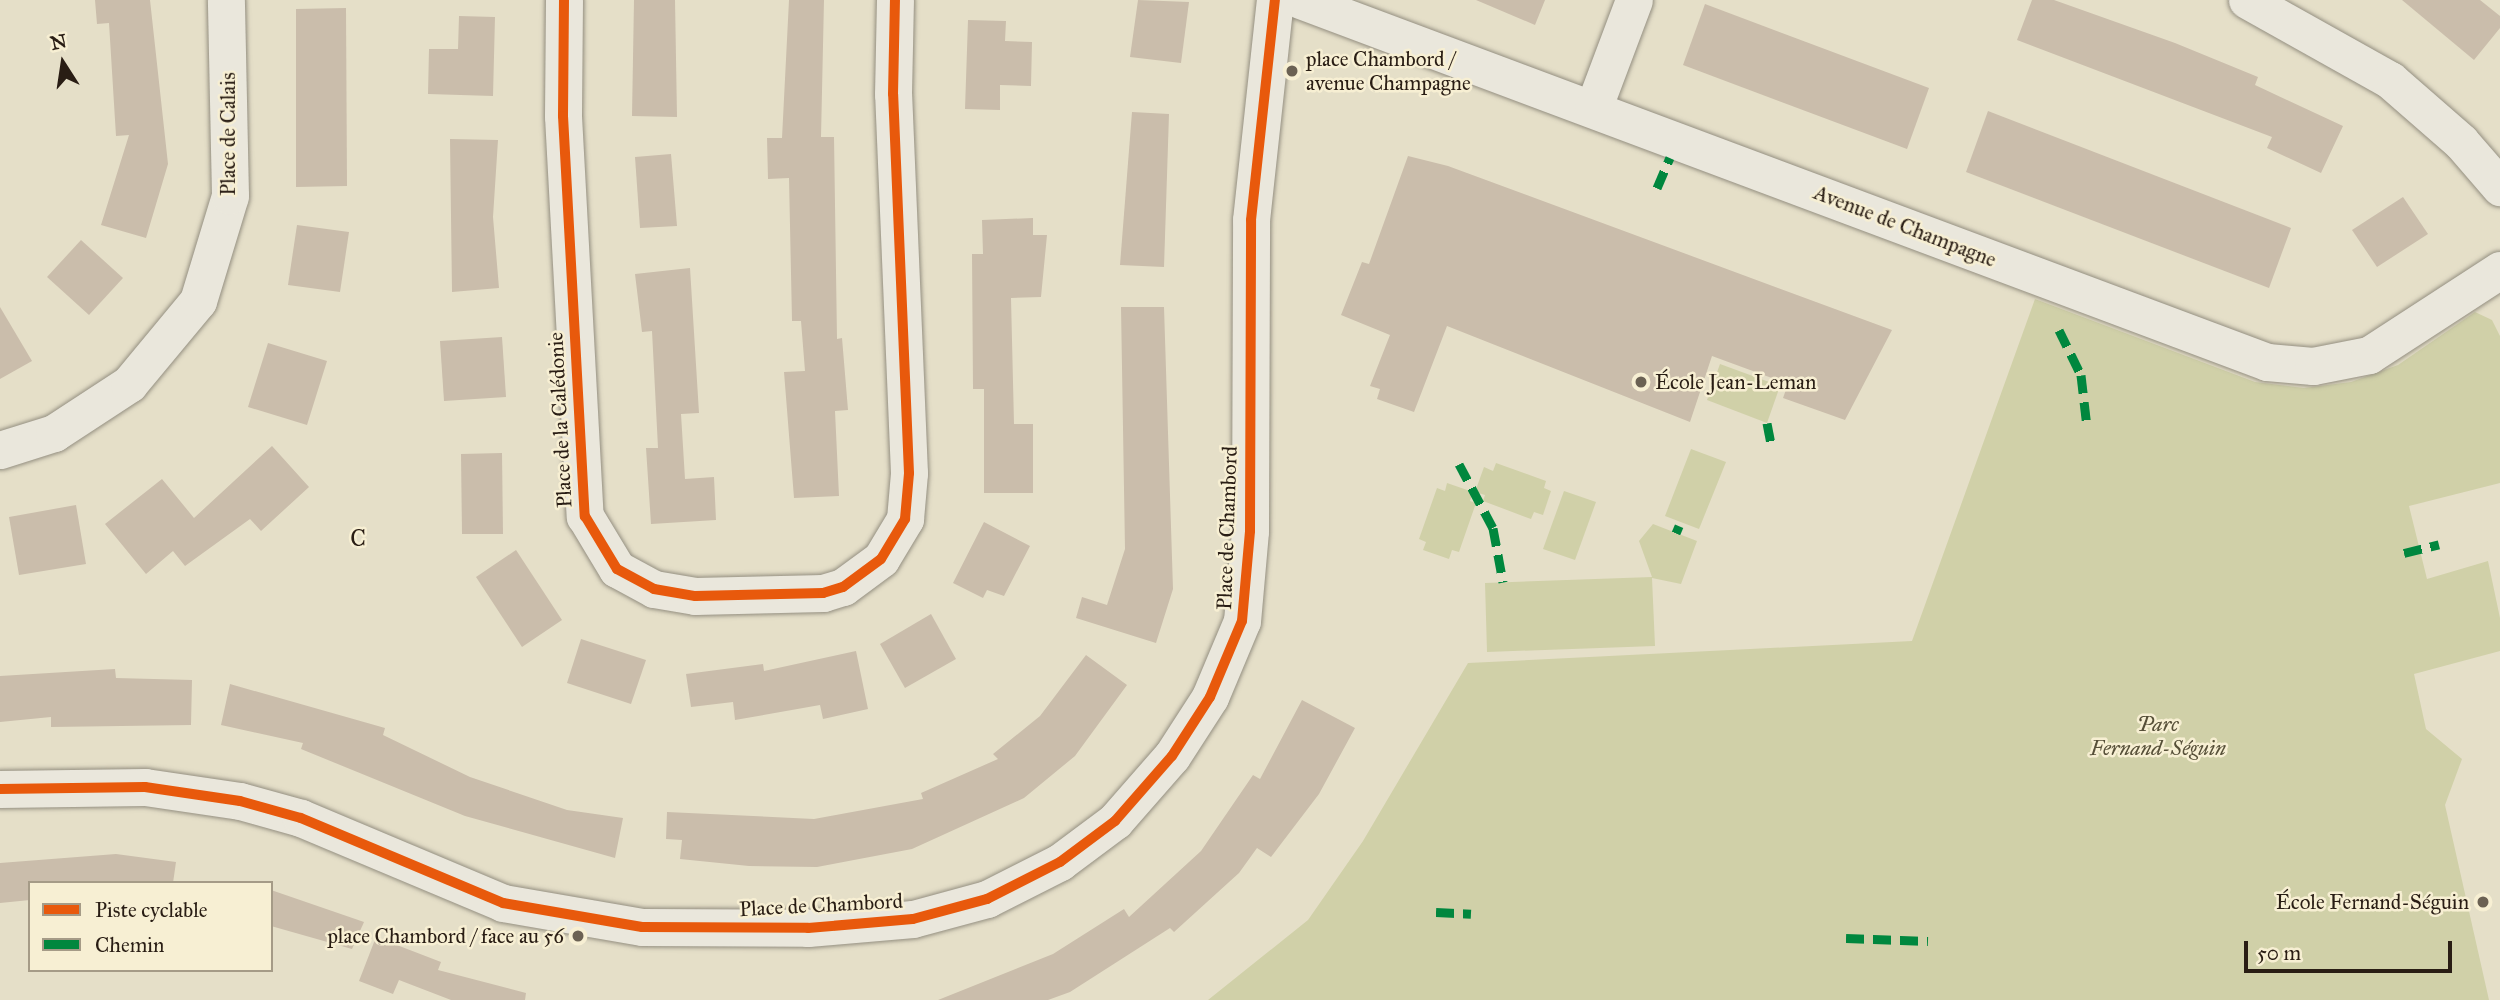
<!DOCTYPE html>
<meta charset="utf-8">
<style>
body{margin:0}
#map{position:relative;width:2500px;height:1000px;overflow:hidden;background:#e5dfc8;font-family:"IM FELL Great Primer",serif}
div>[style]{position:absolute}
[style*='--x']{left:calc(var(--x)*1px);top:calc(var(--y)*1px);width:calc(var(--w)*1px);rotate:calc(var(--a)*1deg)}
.green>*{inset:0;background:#d0d0a8}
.building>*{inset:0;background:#cabdab}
.roads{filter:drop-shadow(0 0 2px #948f81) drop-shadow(0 0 2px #948f81)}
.minor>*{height:37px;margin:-18.5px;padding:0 18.5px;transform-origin:18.5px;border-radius:18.5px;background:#eae7dc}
.quiet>*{height:9px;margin-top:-4.5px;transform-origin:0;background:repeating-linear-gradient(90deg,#00873e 0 18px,transparent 0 27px)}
.cycleway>*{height:10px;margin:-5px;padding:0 5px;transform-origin:5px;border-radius:5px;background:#e8590c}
.dots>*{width:19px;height:19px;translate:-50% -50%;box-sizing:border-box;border:4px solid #f7efd3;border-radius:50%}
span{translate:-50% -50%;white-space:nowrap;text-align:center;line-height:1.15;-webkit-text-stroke:5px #f7efd3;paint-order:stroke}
.poi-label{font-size:21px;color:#291d14}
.left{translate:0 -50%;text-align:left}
.right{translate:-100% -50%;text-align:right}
.street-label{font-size:21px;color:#291d14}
.park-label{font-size:21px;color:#564f38;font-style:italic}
.neighbourhood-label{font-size:23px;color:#291d14;letter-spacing:2px}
.legend{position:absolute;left:28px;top:881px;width:245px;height:91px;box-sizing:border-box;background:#f7efd3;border:2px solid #a59b87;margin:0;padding:9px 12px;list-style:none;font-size:21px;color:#291d14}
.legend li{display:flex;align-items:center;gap:14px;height:35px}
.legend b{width:35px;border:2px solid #a59b87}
.north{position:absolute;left:28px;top:28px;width:70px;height:70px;-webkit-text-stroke:5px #f7efd3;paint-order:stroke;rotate:348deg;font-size:19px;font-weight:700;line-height:28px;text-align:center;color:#291d14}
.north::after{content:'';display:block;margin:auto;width:24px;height:32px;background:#291d14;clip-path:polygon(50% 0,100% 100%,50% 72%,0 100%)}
.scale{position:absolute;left:2244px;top:941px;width:208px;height:32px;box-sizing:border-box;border:4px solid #291d14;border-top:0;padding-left:9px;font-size:21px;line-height:24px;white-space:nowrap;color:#291d14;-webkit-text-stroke:5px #f7efd3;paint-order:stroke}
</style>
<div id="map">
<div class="green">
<div style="clip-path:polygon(2035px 299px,2255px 382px,2304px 388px,2351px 382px,2398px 365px,2475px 312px,2492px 320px,2500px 336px,2500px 483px,2409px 506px,2427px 579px,2488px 561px,2500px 618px,2500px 651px,2414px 674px,2426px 729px,2462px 759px,2445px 805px,2489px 1000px,1208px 1000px,1308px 920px,1363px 841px,1468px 663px,1912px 641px)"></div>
<div style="clip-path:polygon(1720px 364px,1780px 386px,1767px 423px,1707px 400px)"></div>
<div style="clip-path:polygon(1691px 449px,1726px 462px,1699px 529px,1665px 516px)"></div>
<div style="clip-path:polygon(1496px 463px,1546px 481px,1544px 488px,1551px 491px,1543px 515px,1534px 512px,1531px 519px,1483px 501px,1485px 495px,1475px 492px,1484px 467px,1493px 471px)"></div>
<div style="clip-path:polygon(1447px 483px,1473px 492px,1470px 501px,1476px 503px,1459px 552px,1452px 550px,1449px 559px,1423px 550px,1426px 542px,1419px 539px,1437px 488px,1445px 491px)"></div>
<div style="clip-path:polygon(1564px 491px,1596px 502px,1575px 560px,1543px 549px)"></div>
<div style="clip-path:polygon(1653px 524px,1697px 541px,1681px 584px,1652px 578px,1655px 646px,1487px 652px,1485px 583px,1652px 577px,1639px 541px)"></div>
</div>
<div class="building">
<div style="clip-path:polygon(95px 0,150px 0,168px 164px,146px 238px,101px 225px,129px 135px,116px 136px,109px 23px,97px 24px)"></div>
<div style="clip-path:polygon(634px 0,675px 0,677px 117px,632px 116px)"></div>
<div style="clip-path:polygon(789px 0,824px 0,821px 137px,834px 137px,837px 339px,842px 338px,848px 410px,835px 411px,839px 496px,794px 498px,784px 372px,805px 371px,801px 321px,792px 321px,789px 178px,768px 179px,767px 138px,782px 138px)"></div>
<div style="clip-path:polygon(1138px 0,1189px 2px,1181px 63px,1130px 57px)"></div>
<div style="clip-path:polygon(1476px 0,1545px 0,1535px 25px)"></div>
<div style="clip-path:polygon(2032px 0,2054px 0,2175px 43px,2258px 77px,2255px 85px,2343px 126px,2321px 173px,2267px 148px,2272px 137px,2017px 40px)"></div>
<div style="clip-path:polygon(2402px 0,2480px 0,2500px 16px,2500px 28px,2474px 60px)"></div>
<div style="clip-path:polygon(1705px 4px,1929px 88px,1907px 149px,1683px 65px)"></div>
<div style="clip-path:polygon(346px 8px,347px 186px,296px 187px,296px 9px)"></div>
<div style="clip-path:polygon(459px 16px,495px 17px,493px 96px,428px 94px,429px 49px,458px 49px)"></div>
<div style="clip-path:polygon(968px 20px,1006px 21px,1005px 41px,1032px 42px,1031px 86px,1000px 85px,1000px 110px,965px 109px)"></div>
<div style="clip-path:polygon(1988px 111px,2291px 228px,2269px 288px,1966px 172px)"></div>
<div style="clip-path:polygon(1132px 112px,1169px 114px,1164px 267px,1120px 265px)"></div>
<div style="clip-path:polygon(450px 139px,498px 140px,493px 217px,499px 288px,452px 292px)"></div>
<div style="clip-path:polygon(671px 154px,677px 226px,640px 228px,635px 157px)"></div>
<div style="clip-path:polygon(1408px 156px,1448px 166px,1892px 330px,1845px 420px,1783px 398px,1788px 384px,1712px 356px,1690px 422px,1447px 326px,1414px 412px,1377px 399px,1380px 389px,1370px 386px,1390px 335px,1341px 315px,1362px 262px,1369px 264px)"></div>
<div style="clip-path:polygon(2403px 197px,2428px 234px,2377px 267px,2352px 230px)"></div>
<div style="clip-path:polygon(1033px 218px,1033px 235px,1047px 235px,1041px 297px,1011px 298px,1014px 424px,1033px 424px,1033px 493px,984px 493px,984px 389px,973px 389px,972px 254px,983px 254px,982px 220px)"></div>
<div style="clip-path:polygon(297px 225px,349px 232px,340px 292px,288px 285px)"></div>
<div style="clip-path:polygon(81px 240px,123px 278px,89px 315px,47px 277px)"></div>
<div style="clip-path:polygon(690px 268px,699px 413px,681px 414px,685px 479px,714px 477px,716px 520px,651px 524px,646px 448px,658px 448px,652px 331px,642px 332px,635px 274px)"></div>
<div style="clip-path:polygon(0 307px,32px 361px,0 379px)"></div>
<div style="clip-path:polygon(1121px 307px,1164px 307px,1173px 589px,1156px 643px,1076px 618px,1082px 597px,1107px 605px,1125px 549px)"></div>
<div style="clip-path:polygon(502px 337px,506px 397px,444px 401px,440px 341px)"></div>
<div style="clip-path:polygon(268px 343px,327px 361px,307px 425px,248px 407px)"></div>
<div style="clip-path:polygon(272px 446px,309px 487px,261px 531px,250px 519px,185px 566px,173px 551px,146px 574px,105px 524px,162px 479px,194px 518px)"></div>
<div style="clip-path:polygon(502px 453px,503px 534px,462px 534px,461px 454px)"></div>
<div style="clip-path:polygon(76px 505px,86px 564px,19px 575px,9px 517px)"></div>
<div style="clip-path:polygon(984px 522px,1030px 546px,1004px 596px,987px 590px,983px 598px,953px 583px)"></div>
<div style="clip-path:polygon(516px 550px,562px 620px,522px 647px,476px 577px)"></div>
<div style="clip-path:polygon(931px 614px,956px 659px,905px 688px,880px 644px)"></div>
<div style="clip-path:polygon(581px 639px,646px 660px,631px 704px,567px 683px)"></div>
<div style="clip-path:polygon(856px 651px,868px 709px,823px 719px,820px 705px,735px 720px,733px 702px,691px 707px,686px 674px,763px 664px,764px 671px)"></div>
<div style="clip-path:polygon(1086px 655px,1127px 685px,1075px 756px,1024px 798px,912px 849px,817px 867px,749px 866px,680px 859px,682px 840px,666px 839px,667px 812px,814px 819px,923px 799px,921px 793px,998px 759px,993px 754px,1040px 716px)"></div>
<div style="clip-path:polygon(115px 669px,116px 678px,192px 680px,191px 725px,51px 727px,51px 717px,0 722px,0 676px)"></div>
<div style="clip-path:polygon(230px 684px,385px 728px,383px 735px,470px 777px,567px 810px,623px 818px,615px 858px,465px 816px,301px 749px,303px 743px,221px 725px)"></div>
<div style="clip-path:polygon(1302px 700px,1355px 728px,1319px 794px,1271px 857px,1257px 848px,1239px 873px,1174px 932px,1170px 928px,1070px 992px,1048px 1000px,938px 1000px,1053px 954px,1124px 909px,1129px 917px,1201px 851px,1253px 775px,1260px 779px)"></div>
<div style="clip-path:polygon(116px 854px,176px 862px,173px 883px,30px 883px,30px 900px,0 903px,0 863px)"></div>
<div style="clip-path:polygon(271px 890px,364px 922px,352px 949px,271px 926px)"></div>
<div style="clip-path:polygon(376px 937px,441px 962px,438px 970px,526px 993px,525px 1000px,451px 1000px,399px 980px,393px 994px,359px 981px)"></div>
</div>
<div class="roads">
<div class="minor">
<div style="--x:564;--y:0;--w:116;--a:90.5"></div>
<div style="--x:563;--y:116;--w:401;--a:86.9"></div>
<div style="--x:585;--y:516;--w:62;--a:58.9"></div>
<div style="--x:617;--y:569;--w:42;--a:28.4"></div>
<div style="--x:654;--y:589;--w:42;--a:9.7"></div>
<div style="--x:695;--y:596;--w:128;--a:-1.3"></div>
<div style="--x:823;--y:593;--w:21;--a:-17"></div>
<div style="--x:843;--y:587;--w:47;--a:-36.4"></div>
<div style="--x:881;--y:559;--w:47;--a:-59"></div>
<div style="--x:905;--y:519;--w:46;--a:-85"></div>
<div style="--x:909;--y:473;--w:379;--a:-92.4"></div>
<div style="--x:893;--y:94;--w:94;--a:-88.8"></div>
<div style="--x:1300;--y:0;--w:1033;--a:20.52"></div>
<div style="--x:2267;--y:362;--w:46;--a:5"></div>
<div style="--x:2313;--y:366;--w:57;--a:-11.1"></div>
<div style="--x:2369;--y:355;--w:156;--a:-33"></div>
<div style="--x:2247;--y:0;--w:164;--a:29.2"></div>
<div style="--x:2390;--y:80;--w:94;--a:41.1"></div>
<div style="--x:2461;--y:142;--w:60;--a:49.1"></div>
<div style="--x:1593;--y:109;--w:116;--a:-69.4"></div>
<div style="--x:0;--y:450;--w:57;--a:-17.5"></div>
<div style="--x:54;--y:433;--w:90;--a:-33.2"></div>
<div style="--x:129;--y:384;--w:108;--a:-50.3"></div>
<div style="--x:198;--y:301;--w:110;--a:-73.1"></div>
<div style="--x:230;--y:196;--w:196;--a:-91.2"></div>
<div style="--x:0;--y:789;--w:145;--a:-0.8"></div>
<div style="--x:145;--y:787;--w:96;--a:8.4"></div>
<div style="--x:240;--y:801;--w:63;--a:15.6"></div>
<div style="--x:301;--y:818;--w:219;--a:22.8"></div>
<div style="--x:503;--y:903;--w:141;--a:9.8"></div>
<div style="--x:642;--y:927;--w:166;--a:0.3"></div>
<div style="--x:808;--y:928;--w:105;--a:-4.9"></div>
<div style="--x:913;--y:919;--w:77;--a:-15.1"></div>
<div style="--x:987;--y:899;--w:82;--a:-26.9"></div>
<div style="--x:1060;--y:862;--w:69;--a:-36.7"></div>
<div style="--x:1115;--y:821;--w:86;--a:-48.8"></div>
<div style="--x:1172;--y:756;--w:70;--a:-57.2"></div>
<div style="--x:1210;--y:697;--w:82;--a:-67.2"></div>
<div style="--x:1242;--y:621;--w:90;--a:-84.9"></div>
<div style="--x:1250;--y:531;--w:311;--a:-89.8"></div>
<div style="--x:1251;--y:220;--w:221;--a:-83.8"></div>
</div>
</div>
<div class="quiet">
<div style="--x:1657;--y:188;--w:33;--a:-67"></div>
<div style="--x:2059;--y:330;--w:50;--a:63.9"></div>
<div style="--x:2081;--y:375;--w:52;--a:83.4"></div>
<div style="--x:1767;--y:423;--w:25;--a:79"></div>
<div style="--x:1459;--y:464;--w:72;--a:62"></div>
<div style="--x:1493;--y:528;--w:55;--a:79.5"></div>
<div style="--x:1676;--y:533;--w:8;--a:-67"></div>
<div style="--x:2404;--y:553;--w:36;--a:-14"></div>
<div style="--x:1436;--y:912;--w:35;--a:3"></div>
<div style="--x:1846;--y:938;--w:82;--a:2.1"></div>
</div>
<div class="cycleway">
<div style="--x:564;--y:0;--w:116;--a:90.5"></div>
<div style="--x:563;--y:116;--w:401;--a:86.9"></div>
<div style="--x:585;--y:516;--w:62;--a:58.9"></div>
<div style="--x:617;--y:569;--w:42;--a:28.4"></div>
<div style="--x:654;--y:589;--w:42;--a:9.7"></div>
<div style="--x:695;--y:596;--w:128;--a:-1.3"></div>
<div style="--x:823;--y:593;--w:21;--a:-17"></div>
<div style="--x:843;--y:587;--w:47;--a:-36.4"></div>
<div style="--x:881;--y:559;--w:47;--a:-59"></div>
<div style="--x:905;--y:519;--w:46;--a:-85"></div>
<div style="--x:909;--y:473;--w:379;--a:-92.4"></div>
<div style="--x:893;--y:94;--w:94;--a:-88.8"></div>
<div style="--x:0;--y:789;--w:145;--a:-0.8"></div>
<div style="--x:145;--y:787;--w:96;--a:8.4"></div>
<div style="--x:240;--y:801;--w:63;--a:15.6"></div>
<div style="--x:301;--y:818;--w:219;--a:22.8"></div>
<div style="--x:503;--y:903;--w:141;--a:9.8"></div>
<div style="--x:642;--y:927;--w:166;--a:0.3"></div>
<div style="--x:808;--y:928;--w:105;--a:-4.9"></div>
<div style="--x:913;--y:919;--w:77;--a:-15.1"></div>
<div style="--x:987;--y:899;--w:82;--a:-26.9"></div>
<div style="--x:1060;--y:862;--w:69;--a:-36.7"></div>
<div style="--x:1115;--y:821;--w:86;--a:-48.8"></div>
<div style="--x:1172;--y:756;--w:70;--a:-57.2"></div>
<div style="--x:1210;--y:697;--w:82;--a:-67.2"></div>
<div style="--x:1242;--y:621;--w:90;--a:-84.9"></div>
<div style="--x:1250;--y:531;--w:311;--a:-89.8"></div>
<div style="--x:1251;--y:220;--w:221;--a:-83.8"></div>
</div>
<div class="dots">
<div style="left:1292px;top:71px;background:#6b6153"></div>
<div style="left:1641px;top:382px;background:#6b6153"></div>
<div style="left:2483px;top:902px;background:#6b6153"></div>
<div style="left:578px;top:936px;background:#6b6153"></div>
</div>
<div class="poi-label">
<span class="left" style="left:1306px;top:71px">place Chambord /<br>avenue Champagne</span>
<span class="left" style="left:1655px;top:382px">École Jean-Leman</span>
<span class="right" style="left:2469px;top:902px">École Fernand-Séguin</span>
<span class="right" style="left:564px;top:936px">place Chambord / face au 56</span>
</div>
<div class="street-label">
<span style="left:228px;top:134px;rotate:-90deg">Place de Calais</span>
<span style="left:1905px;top:226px;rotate:21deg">Avenue de Champagne</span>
<span style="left:560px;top:420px;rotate:-93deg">Place de la Calédonie</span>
<span style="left:1227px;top:528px;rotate:-88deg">Place de Chambord</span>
<span style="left:821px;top:905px;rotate:-3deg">Place de Chambord</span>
</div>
<div class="park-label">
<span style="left:2158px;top:736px">Parc<br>Fernand-Séguin</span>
</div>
<div class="neighbourhood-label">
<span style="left:359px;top:538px">C</span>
</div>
<ul class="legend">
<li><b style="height:9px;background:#e8590c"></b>Piste cyclable</li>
<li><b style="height:9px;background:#00873e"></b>Chemin</li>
</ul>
<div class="north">N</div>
<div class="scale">50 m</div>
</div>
